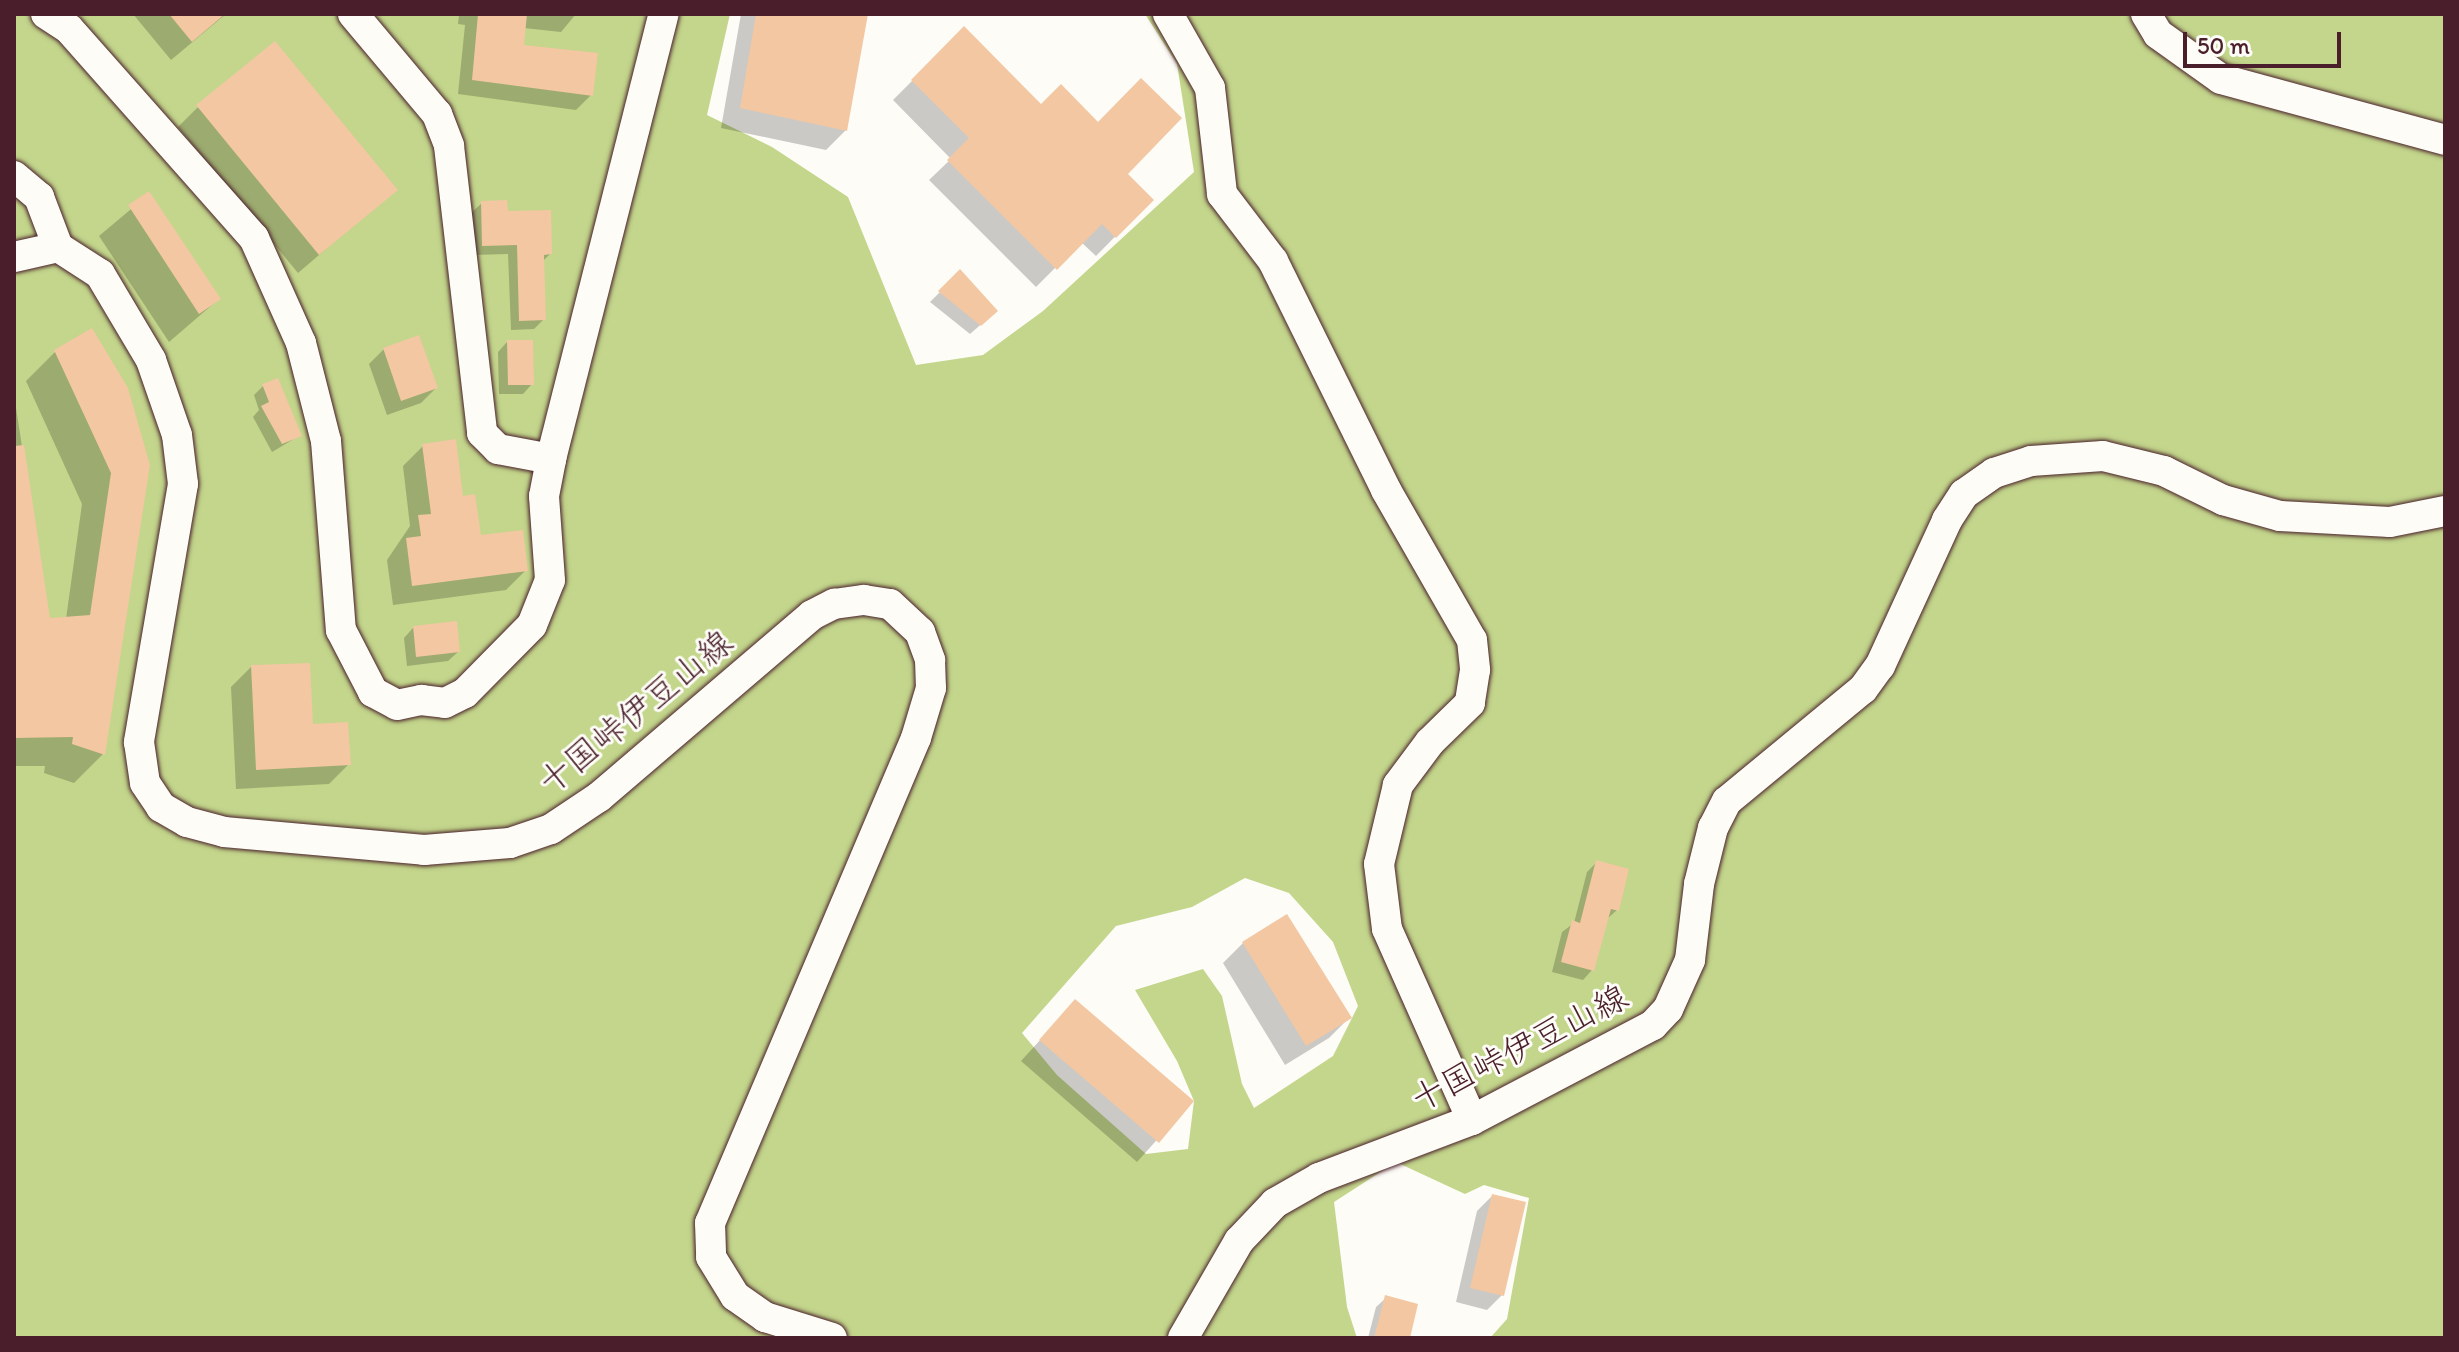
<!DOCTYPE html>
<meta charset="utf-8">
<style>
body{margin:0}
#map{position:relative;width:2459px;height:1352px;overflow:hidden;background:#fdfcf7;font-family:Itim,"Klee One",sans-serif}
div>[style]{position:absolute}
[style*='--x']{left:calc(var(--x)*1px);top:calc(var(--y)*1px);width:calc(var(--w)*1px);rotate:calc(var(--a)*1deg)}
.green>*{inset:0;background:#c3d68b}
.shadow>*{inset:0;background:#0003}
.building>*{inset:0;background:#f2c7a2}
.roads{filter:drop-shadow(0 0 2px #4a1f2b) drop-shadow(0 0 2px #4a1f2b)}
.secondary>*{height:30px;margin:-15px;padding:0 15px;transform-origin:15px;border-radius:15px;background:#fdfcf7}
span{translate:-50% -50%;white-space:nowrap;text-align:center;line-height:1.15;-webkit-text-stroke:6px #fdfcf7;paint-order:stroke}
.street-label{font-size:34px;color:#4a1f2b}
.frame{position:absolute;inset:0;border:16px solid #4a1f2b;pointer-events:none}
.scale{position:absolute;left:2183px;top:32px;width:158px;height:36px;box-sizing:border-box;border:4px solid #4a1f2b;border-top:0;padding-left:10px;font-size:24px;line-height:28px;white-space:nowrap;color:#4a1f2b;-webkit-text-stroke:6px #fdfcf7;paint-order:stroke}
</style>
<div id="map">
<div class="green">
<div style="clip-path:polygon(evenodd,14px 14px,730px 14px,707px 115px,772px 147px,848px 197px,916px 365px,983px 355px,1043px 311px,1194px 172px,1177px 64px,1145px 14px,2445px 14px,2445px 1338px,1490px 1338px,1507px 1319px,1529px 1198px,1484px 1185px,1465px 1194px,1396px 1162px,1334px 1202px,1347px 1307px,1357px 1338px,14px 1338px,14px 14px,1245px 878px,1289px 893px,1333px 942px,1358px 1006px,1333px 1056px,1254px 1108px,1242px 1084px,1222px 996px,1203px 969px,1135px 990px,1177px 1061px,1194px 1101px,1188px 1149px,1146px 1154px,1057px 1075px,1022px 1033px,1116px 926px,1192px 907px,1245px 878px)"></div>
</div>
<div class="shadow">
<div style="clip-path:polygon(133px 14px,226px 14px,171px 60px)"></div>
<div style="clip-path:polygon(459px 14px,576px 14px,561px 32px,524px 28px,522px 46px,591px 95px,576px 110px,458px 94px,465px 25px,458px 24px)"></div>
<div style="clip-path:polygon(741px 14px,861px 14px,846px 130px,826px 150px,721px 128px)"></div>
<div style="clip-path:polygon(964px 29px,1041px 106px,1151px 200px,1096px 256px,1081px 242px,1036px 287px,929px 180px,951px 159px,893px 100px)"></div>
<div style="clip-path:polygon(198px 107px,395px 190px,298px 273px,178px 127px)"></div>
<div style="clip-path:polygon(149px 194px,219px 299px,169px 342px,99px 236px)"></div>
<div style="clip-path:polygon(482px 203px,506px 213px,550px 254px,542px 262px,544px 319px,534px 329px,511px 330px,508px 254px,473px 255px,472px 212px)"></div>
<div style="clip-path:polygon(960px 272px,986px 320px,970px 334px,930px 302px)"></div>
<div style="clip-path:polygon(507px 342px,532px 384px,523px 394px,499px 394px,498px 352px)"></div>
<div style="clip-path:polygon(384px 349px,436px 388px,421px 403px,387px 415px,369px 364px)"></div>
<div style="clip-path:polygon(56px 351px,126px 389px,103px 754px,74px 783px,44px 773px,45px 766px,14px 766px,14px 395px,49px 620px,66px 619px,82px 504px,26px 381px)"></div>
<div style="clip-path:polygon(263px 386px,299px 436px,272px 452px,253px 417px,259px 410px,254px 395px)"></div>
<div style="clip-path:polygon(423px 446px,461px 498px,479px 538px,526px 570px,506px 590px,393px 605px,387px 560px,410px 526px,403px 466px)"></div>
<div style="clip-path:polygon(413px 628px,458px 652px,448px 661px,407px 666px,404px 638px)"></div>
<div style="clip-path:polygon(251px 667px,349px 764px,329px 784px,236px 789px,231px 687px)"></div>
<div style="clip-path:polygon(1596px 863px,1617px 910px,1607px 919px,1592px 970px,1583px 980px,1552px 972px,1562px 932px,1574px 923px,1587px 872px)"></div>
<div style="clip-path:polygon(1243px 943px,1349px 1018px,1329px 1038px,1285px 1065px,1223px 963px)"></div>
<div style="clip-path:polygon(1075px 1002px,1191px 1102px,1137px 1162px,1021px 1061px)"></div>
<div style="clip-path:polygon(1492px 1196px,1502px 1295px,1487px 1310px,1456px 1302px,1477px 1211px)"></div>
<div style="clip-path:polygon(1386px 1298px,1408px 1338px,1368px 1338px,1376px 1307px)"></div>
</div>
<div class="building">
<div style="clip-path:polygon(169px 14px,225px 14px,192px 42px)"></div>
<div style="clip-path:polygon(478px 14px,527px 14px,524px 45px,598px 53px,593px 96px,472px 80px)"></div>
<div style="clip-path:polygon(756px 14px,868px 14px,847px 131px,740px 108px)"></div>
<div style="clip-path:polygon(964px 26px,1041px 104px,1061px 84px,1098px 122px,1141px 78px,1182px 118px,1128px 174px,1154px 200px,1116px 238px,1102px 224px,1057px 270px,947px 160px,969px 138px,911px 80px)"></div>
<div style="clip-path:polygon(275px 41px,398px 190px,319px 255px,196px 105px)"></div>
<div style="clip-path:polygon(149px 191px,221px 299px,199px 314px,128px 205px)"></div>
<div style="clip-path:polygon(507px 200px,508px 211px,551px 210px,552px 254px,544px 255px,546px 320px,519px 321px,517px 245px,482px 246px,481px 201px)"></div>
<div style="clip-path:polygon(960px 269px,998px 311px,981px 326px,938px 291px)"></div>
<div style="clip-path:polygon(92px 328px,128px 388px,150px 465px,105px 755px,72px 744px,73px 737px,14px 738px,14px 446px,24px 445px,50px 618px,90px 615px,111px 473px,54px 350px)"></div>
<div style="clip-path:polygon(419px 335px,438px 388px,401px 401px,383px 348px)"></div>
<div style="clip-path:polygon(507px 340px,533px 340px,534px 385px,508px 385px)"></div>
<div style="clip-path:polygon(278px 378px,302px 436px,282px 444px,261px 406px,269px 402px,262px 384px)"></div>
<div style="clip-path:polygon(456px 439px,463px 496px,475px 494px,481px 535px,523px 530px,528px 571px,412px 586px,406px 538px,421px 536px,418px 515px,431px 514px,422px 444px)"></div>
<div style="clip-path:polygon(457px 621px,460px 652px,416px 657px,413px 626px)"></div>
<div style="clip-path:polygon(310px 663px,313px 724px,348px 722px,351px 765px,256px 770px,251px 665px)"></div>
<div style="clip-path:polygon(1596px 860px,1629px 869px,1619px 911px,1611px 909px,1594px 971px,1561px 962px,1572px 920px,1580px 923px)"></div>
<div style="clip-path:polygon(1287px 914px,1352px 1018px,1306px 1046px,1242px 942px)"></div>
<div style="clip-path:polygon(1075px 999px,1194px 1101px,1159px 1143px,1039px 1040px)"></div>
<div style="clip-path:polygon(1492px 1194px,1526px 1202px,1504px 1296px,1470px 1288px)"></div>
<div style="clip-path:polygon(1385px 1295px,1418px 1304px,1410px 1338px,1374px 1338px)"></div>
</div>
<div class="roads">
<div class="secondary">
<div style="--x:46;--y:14;--w:27;--a:33"></div>
<div style="--x:69;--y:29;--w:279;--a:48.5"></div>
<div style="--x:254;--y:238;--w:115;--a:65.9"></div>
<div style="--x:301;--y:343;--w:101;--a:75.7"></div>
<div style="--x:326;--y:441;--w:190;--a:85.5"></div>
<div style="--x:341;--y:630;--w:70;--a:62.7"></div>
<div style="--x:373;--y:692;--w:27;--a:28"></div>
<div style="--x:397;--y:705;--w:25;--a:-12"></div>
<div style="--x:421;--y:700;--w:24;--a:7"></div>
<div style="--x:445;--y:703;--w:22;--a:-27"></div>
<div style="--x:465;--y:693;--w:95;--a:-45.4"></div>
<div style="--x:532;--y:625;--w:48;--a:-68.2"></div>
<div style="--x:550;--y:580;--w:84;--a:-94.1"></div>
<div style="--x:544;--y:496;--w:38;--a:-79"></div>
<div style="--x:551;--y:459;--w:459;--a:-75.8"></div>
<div style="--x:353;--y:14;--w:131;--a:50"></div>
<div style="--x:437;--y:114;--w:34;--a:69"></div>
<div style="--x:449;--y:146;--w:289;--a:83.4"></div>
<div style="--x:482;--y:433;--w:23;--a:45"></div>
<div style="--x:498;--y:449;--w:54;--a:10.7"></div>
<div style="--x:1168;--y:14;--w:85;--a:60.4"></div>
<div style="--x:1210;--y:88;--w:107;--a:83.5"></div>
<div style="--x:1222;--y:194;--w:84;--a:52.7"></div>
<div style="--x:1273;--y:261;--w:255;--a:63.7"></div>
<div style="--x:1386;--y:490;--w:173;--a:60.2"></div>
<div style="--x:1472;--y:640;--w:30;--a:84"></div>
<div style="--x:1475;--y:670;--w:33;--a:99"></div>
<div style="--x:1470;--y:703;--w:56;--a:135.7"></div>
<div style="--x:1430;--y:742;--w:54;--a:126.7"></div>
<div style="--x:1398;--y:785;--w:81;--a:103.5"></div>
<div style="--x:1379;--y:864;--w:65;--a:83"></div>
<div style="--x:1387;--y:929;--w:209;--a:66"></div>
<div style="--x:2146;--y:14;--w:23;--a:59"></div>
<div style="--x:2158;--y:34;--w:77;--a:35.5"></div>
<div style="--x:2221;--y:79;--w:232;--a:15.2"></div>
<div style="--x:14;--y:176;--w:33;--a:40"></div>
<div style="--x:39;--y:197;--w:53;--a:69.2"></div>
<div style="--x:14;--y:257;--w:45;--a:-12.8"></div>
<div style="--x:58;--y:247;--w:50;--a:32.7"></div>
<div style="--x:100;--y:274;--w:100;--a:59.3"></div>
<div style="--x:151;--y:360;--w:79;--a:70.9"></div>
<div style="--x:177;--y:435;--w:49;--a:83"></div>
<div style="--x:183;--y:484;--w:262;--a:99.7"></div>
<div style="--x:139;--y:742;--w:41;--a:81.7"></div>
<div style="--x:145;--y:783;--w:29;--a:56"></div>
<div style="--x:161;--y:807;--w:30;--a:30"></div>
<div style="--x:187;--y:822;--w:38;--a:15"></div>
<div style="--x:224;--y:832;--w:201;--a:5.1"></div>
<div style="--x:424;--y:850;--w:86;--a:-4.7"></div>
<div style="--x:510;--y:843;--w:43;--a:-18.9"></div>
<div style="--x:551;--y:829;--w:58;--a:-33.7"></div>
<div style="--x:599;--y:797;--w:280;--a:-40.5"></div>
<div style="--x:812;--y:615;--w:25;--a:-27"></div>
<div style="--x:834;--y:604;--w:30;--a:-8"></div>
<div style="--x:864;--y:600;--w:26;--a:9"></div>
<div style="--x:890;--y:604;--w:41;--a:43"></div>
<div style="--x:920;--y:632;--w:30;--a:70"></div>
<div style="--x:930;--y:660;--w:28;--a:88"></div>
<div style="--x:931;--y:688;--w:52;--a:106.7"></div>
<div style="--x:916;--y:738;--w:527;--a:113.01"></div>
<div style="--x:710;--y:1223;--w:34;--a:88"></div>
<div style="--x:711;--y:1257;--w:46;--a:58.4"></div>
<div style="--x:735;--y:1296;--w:37;--a:35"></div>
<div style="--x:765;--y:1317;--w:70;--a:17.4"></div>
<div style="--x:1183;--y:1338;--w:112;--a:-60"></div>
<div style="--x:1239;--y:1241;--w:52;--a:-46.5"></div>
<div style="--x:1275;--y:1203;--w:51;--a:-29.6"></div>
<div style="--x:1319;--y:1178;--w:164;--a:-20.8"></div>
<div style="--x:1472;--y:1120;--w:204;--a:-27.7"></div>
<div style="--x:1653;--y:1025;--w:22;--a:-47"></div>
<div style="--x:1668;--y:1009;--w:54;--a:-65.8"></div>
<div style="--x:1690;--y:960;--w:77;--a:-83.2"></div>
<div style="--x:1699;--y:884;--w:58;--a:-76"></div>
<div style="--x:1713;--y:828;--w:30;--a:-63"></div>
<div style="--x:1727;--y:801;--w:176;--a:-39.5"></div>
<div style="--x:1863;--y:689;--w:29;--a:-54"></div>
<div style="--x:1880;--y:666;--w:161;--a:-65.3"></div>
<div style="--x:1947;--y:520;--w:31;--a:-57"></div>
<div style="--x:1964;--y:494;--w:37;--a:-35"></div>
<div style="--x:1994;--y:473;--w:39;--a:-18"></div>
<div style="--x:2031;--y:461;--w:72;--a:-4"></div>
<div style="--x:2103;--y:456;--w:63;--a:13.8"></div>
<div style="--x:2164;--y:471;--w:66;--a:26.2"></div>
<div style="--x:2223;--y:500;--w:59;--a:15.7"></div>
<div style="--x:2280;--y:516;--w:110;--a:3.1"></div>
<div style="--x:2390;--y:522;--w:56;--a:-11.3"></div>
</div>
</div>
<div class="street-label">
<span style="left:635px;top:712px;rotate:-39deg">十国峠伊豆山線</span>
<span style="left:1519px;top:1048px;rotate:-27deg">十国峠伊豆山線</span>
</div>
<div class="frame"></div>
<div class="scale">50 m</div>
</div>
